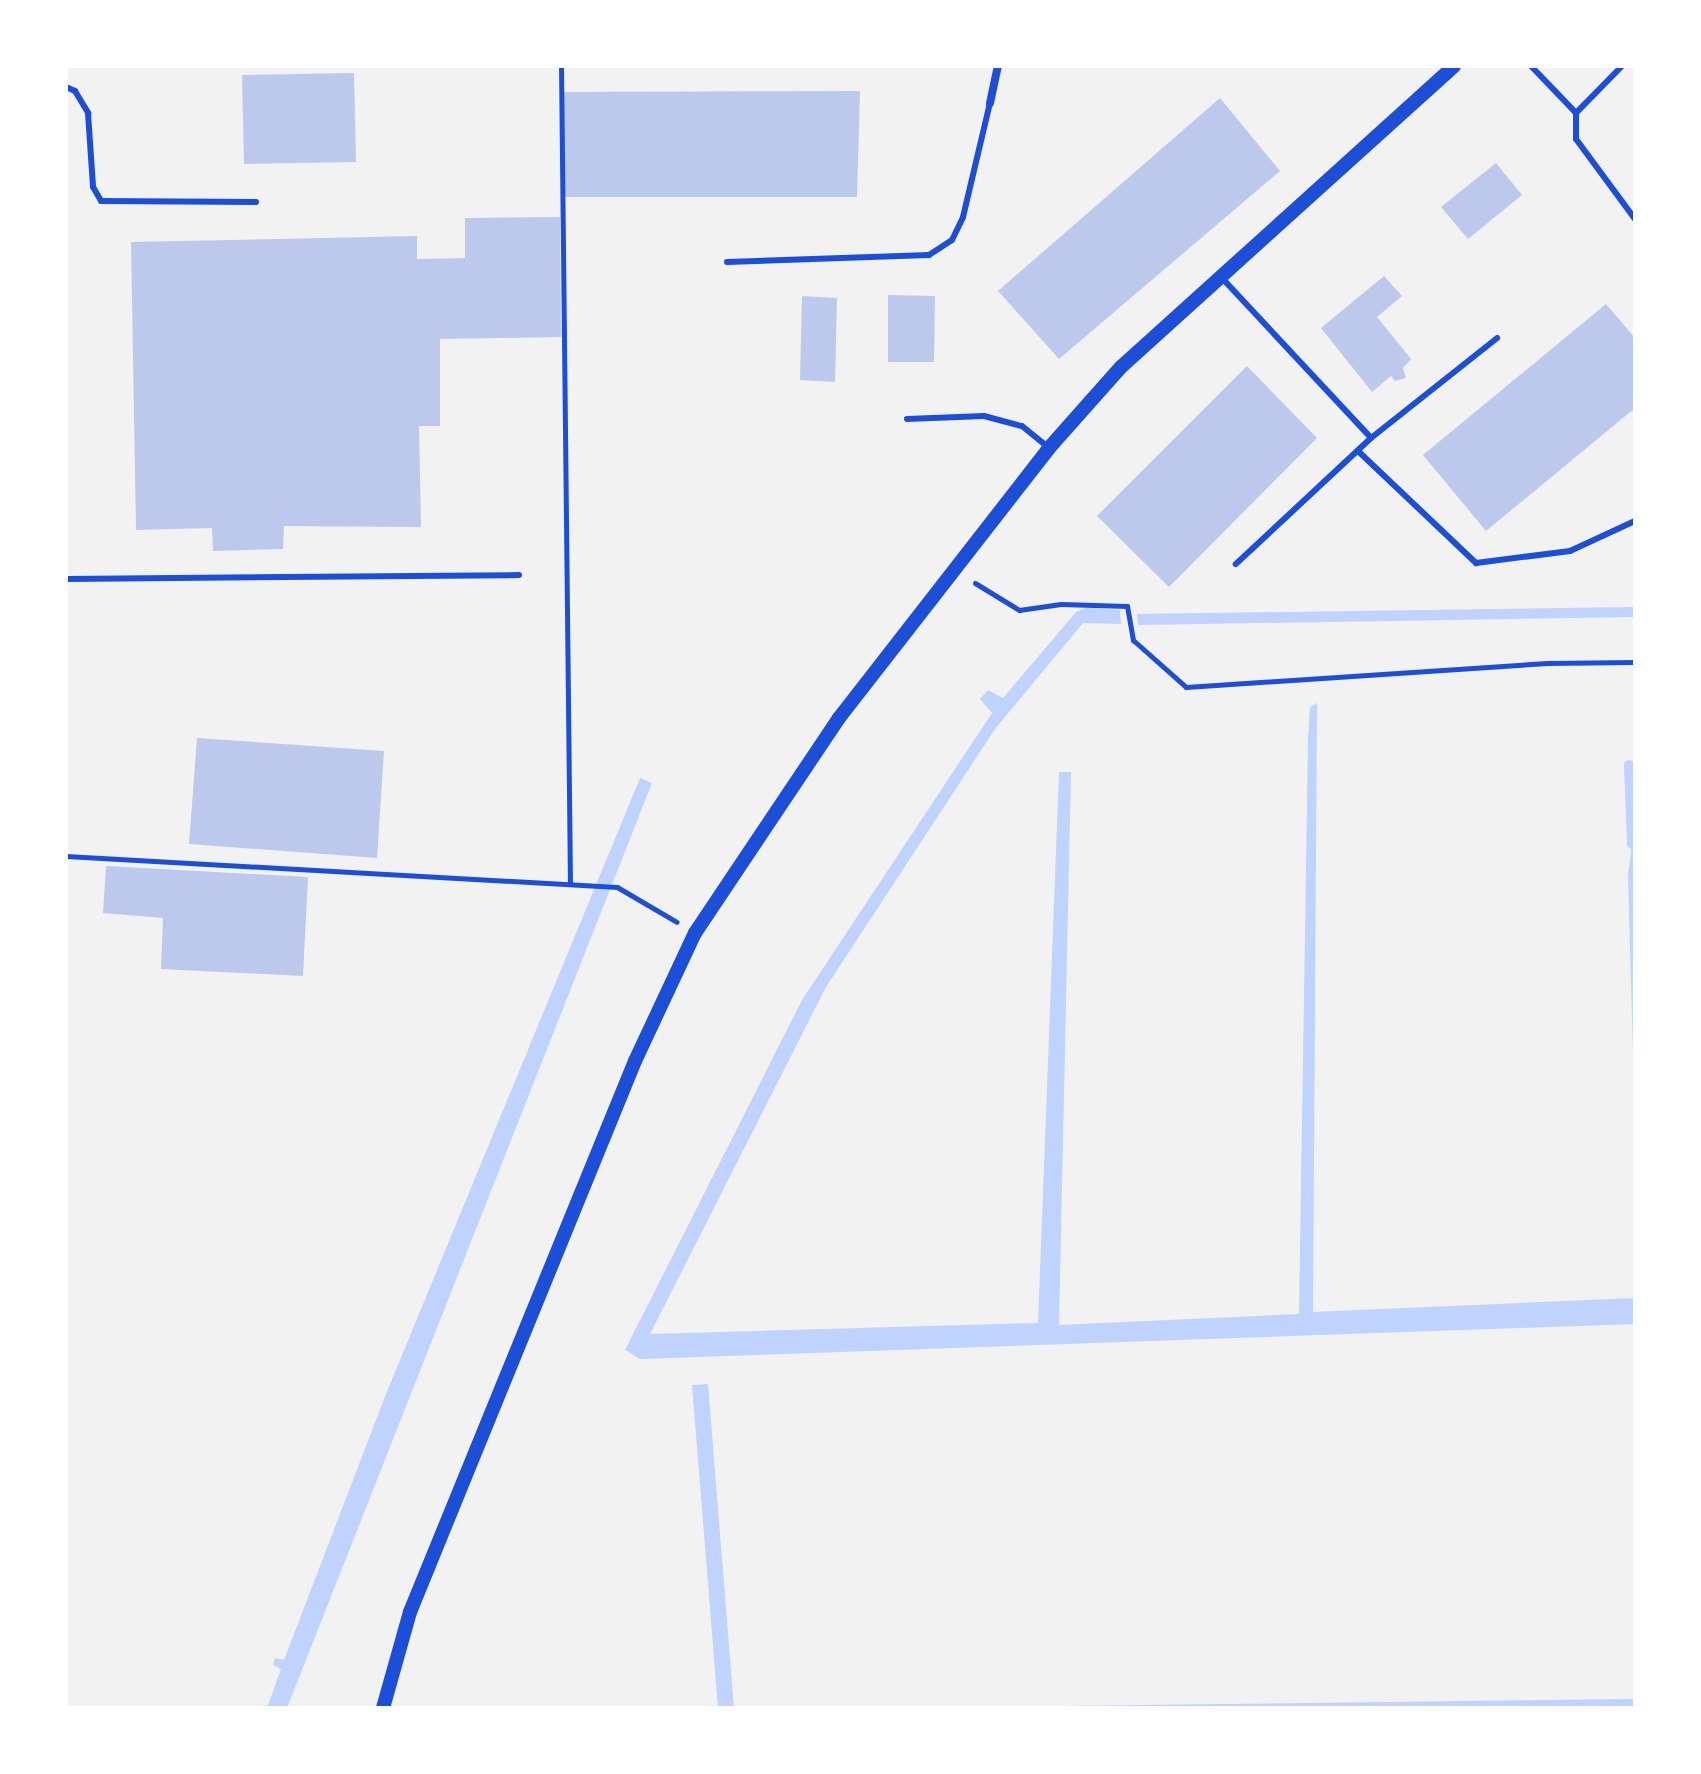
<!DOCTYPE html>
<style>
body{margin:0}
#map{position:relative;width:1701px;height:1774px;overflow:hidden;background:#f2f2f2;font-family:"Golos Text",sans-serif}
div>[style]{position:absolute}
[style*='--x']{left:calc(var(--x)*1px);top:calc(var(--y)*1px);width:calc(var(--w)*1px);rotate:calc(var(--a)*1deg)}
.water>*{inset:0;background:#bfd3fe}
.stream>*{height:10px;margin:-5px;padding:0 5px;transform-origin:5px;border-radius:5px;background:#bfd3fe}
.building>*{inset:0;background:#bdc9ec}
.path>*{height:5px;margin:-2.5px;padding:0 2.5px;transform-origin:2.5px;border-radius:2.5px;background:#1d4ed8}
.service>*{height:6px;margin:-3px;padding:0 3px;transform-origin:3px;border-radius:3px;background:#1d4ed8}
.minor>*{height:8px;margin:-4px;padding:0 4px;transform-origin:4px;border-radius:4px;background:#1d4ed8}
.tertiary>*{height:14px;margin:-7px;padding:0 7px;transform-origin:7px;border-radius:7px;background:#1d4ed8}
span{translate:-50% -50%;white-space:nowrap;text-align:center;line-height:1.15;-webkit-text-stroke:6px #fff;paint-order:stroke}
.frame{position:absolute;inset:0;border:68px solid #fff;pointer-events:none}
</style>
<div id="map">
<div class="water">
<div style="clip-path:polygon(1635px 607px,1635px 617px,1138px 625px,1137px 614px)"></div>
<div style="clip-path:polygon(1086px 608px,1120px 610px,1121px 624px,1083px 623px,995px 729px,826px 987px,650px 1334px,1038px 1323px,1059px 772px,1071px 772px,1059px 1325px,1299px 1314px,1308px 739px,1310px 707px,1317px 703px,1313px 1312px,1635px 1298px,1635px 1324px,640px 1359px,625px 1350px,802px 1000px,992px 713px,980px 699px,988px 690px,1003px 698px,1076px 612px)"></div>
<div style="clip-path:polygon(640px 778px,652px 783px,287px 1708px,267px 1708px,281px 1669px,273px 1665px,275px 1658px,284px 1660px,386px 1394px)"></div>
<div style="clip-path:polygon(1632px 844px,1635px 859px,1635px 1125px,1628px 876px)"></div>
<div style="clip-path:polygon(708px 1384px,734px 1708px,718px 1708px,692px 1385px)"></div>
<div style="clip-path:polygon(1635px 1699px,1635px 1708px,897px 1708px)"></div>
</div>
<div class="stream">
<div style="--x:1629;--y:765;--w:79;--a:87.8"></div>
</div>
<div class="building">
<div style="clip-path:polygon(354px 73px,356px 162px,244px 164px,242px 75px)"></div>
<div style="clip-path:polygon(860px 91px,857px 197px,563px 197px,563px 92px)"></div>
<div style="clip-path:polygon(1220px 98px,1280px 171px,1059px 359px,998px 291px)"></div>
<div style="clip-path:polygon(1496px 163px,1522px 195px,1468px 239px,1441px 207px)"></div>
<div style="clip-path:polygon(560px 217px,561px 337px,440px 339px,440px 426px,419px 426px,421px 527px,284px 526px,283px 549px,213px 551px,212px 528px,136px 530px,131px 242px,417px 236px,417px 259px,465px 258px,465px 218px)"></div>
<div style="clip-path:polygon(1384px 276px,1402px 296px,1377px 317px,1411px 359px,1403px 368px,1406px 378px,1395px 381px,1391px 376px,1372px 392px,1321px 328px)"></div>
<div style="clip-path:polygon(888px 295px,935px 296px,934px 362px,888px 362px)"></div>
<div style="clip-path:polygon(802px 296px,837px 298px,835px 382px,800px 380px)"></div>
<div style="clip-path:polygon(1606px 304px,1635px 338px,1635px 408px,1486px 531px,1423px 455px)"></div>
<div style="clip-path:polygon(1247px 366px,1317px 438px,1169px 587px,1097px 516px)"></div>
<div style="clip-path:polygon(197px 738px,384px 751px,377px 858px,189px 844px)"></div>
<div style="clip-path:polygon(106px 866px,308px 877px,303px 976px,161px 969px,163px 918px,103px 913px)"></div>
</div>
<div class="path">
<div style="--x:561;--y:66;--w:818;--a:89.37"></div>
<div style="--x:975;--y:583;--w:52;--a:31.5"></div>
<div style="--x:1019;--y:610;--w:42;--a:-8.1"></div>
<div style="--x:1061;--y:604;--w:66;--a:1.7"></div>
<div style="--x:1127;--y:606;--w:35;--a:80"></div>
<div style="--x:1133;--y:640;--w:71;--a:41.6"></div>
<div style="--x:1186;--y:687;--w:362;--a:-3.8"></div>
<div style="--x:1547;--y:663;--w:88;--a:-0.7"></div>
<div style="--x:66;--y:856;--w:552;--a:3.22"></div>
<div style="--x:617;--y:887;--w:69;--a:30.3"></div>
</div>
<div class="service">
<div style="--x:1531;--y:66;--w:65;--a:46.2"></div>
<div style="--x:1622;--y:66;--w:66;--a:134.4"></div>
<div style="--x:1576;--y:113;--w:26;--a:90"></div>
<div style="--x:1576;--y:139;--w:99;--a:53.6"></div>
<div style="--x:66;--y:87;--w:10;--a:24"></div>
<div style="--x:75;--y:91;--w:26;--a:59"></div>
<div style="--x:88;--y:113;--w:74;--a:86.1"></div>
<div style="--x:93;--y:187;--w:16;--a:60"></div>
<div style="--x:101;--y:201;--w:155;--a:0.4"></div>
<div style="--x:727;--y:262;--w:202;--a:-2"></div>
<div style="--x:929;--y:255;--w:27;--a:-33"></div>
<div style="--x:952;--y:240;--w:25;--a:-64"></div>
<div style="--x:963;--y:217;--w:117;--a:-76.7"></div>
<div style="--x:1221;--y:277;--w:220;--a:47"></div>
<div style="--x:1371;--y:438;--w:185;--a:137"></div>
<div style="--x:907;--y:419;--w:77;--a:-2.2"></div>
<div style="--x:984;--y:416;--w:39;--a:15"></div>
<div style="--x:1022;--y:426;--w:32;--a:39"></div>
<div style="--x:1371;--y:438;--w:161;--a:-38.4"></div>
<div style="--x:1358;--y:451;--w:163;--a:43.5"></div>
<div style="--x:1476;--y:563;--w:95;--a:-7.3"></div>
<div style="--x:1570;--y:551;--w:72;--a:-24.8"></div>
<div style="--x:66;--y:579;--w:453;--a:-0.5"></div>
</div>
<div class="minor">
<div style="--x:990;--y:103;--w:38;--a:-78"></div>
</div>
<div class="tertiary">
<div style="--x:383;--y:1708;--w:100;--a:-74.3"></div>
<div style="--x:410;--y:1612;--w:595;--a:-67.79"></div>
<div style="--x:635;--y:1061;--w:141;--a:-64.9"></div>
<div style="--x:695;--y:933;--w:259;--a:-56.2"></div>
<div style="--x:839;--y:718;--w:342;--a:-52.1"></div>
<div style="--x:1049;--y:448;--w:108;--a:-48.4"></div>
<div style="--x:1121;--y:367;--w:449;--a:-42.1"></div>
</div>
<div class="frame"></div>
</div>
